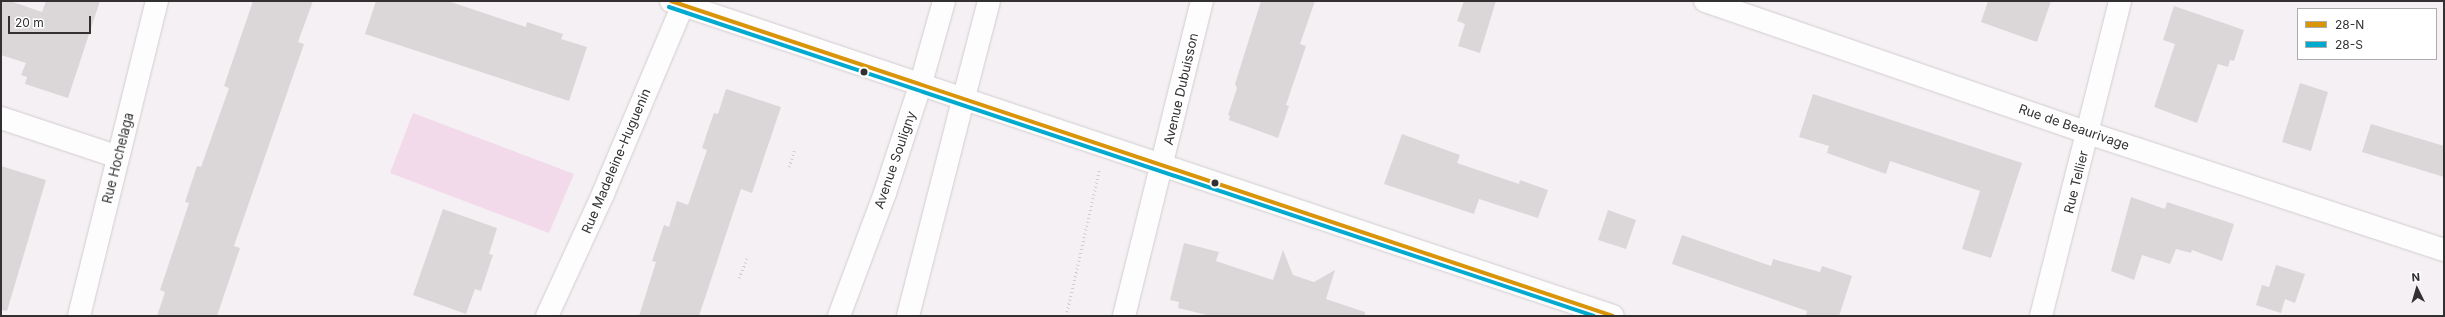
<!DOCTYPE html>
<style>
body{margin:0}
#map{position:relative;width:2445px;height:317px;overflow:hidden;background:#f5f0f3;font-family:Inter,sans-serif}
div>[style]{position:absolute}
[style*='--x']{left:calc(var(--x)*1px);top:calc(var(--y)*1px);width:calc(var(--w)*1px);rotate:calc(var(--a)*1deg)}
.green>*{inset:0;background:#f2daeb}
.building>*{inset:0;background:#dbd7d9}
.path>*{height:2.5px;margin-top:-1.25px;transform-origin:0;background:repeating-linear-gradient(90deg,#d0cfd0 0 1px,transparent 0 4px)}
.roads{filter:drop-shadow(0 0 1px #d1cdd0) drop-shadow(0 0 1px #d1cdd0)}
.street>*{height:22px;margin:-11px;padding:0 11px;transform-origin:11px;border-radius:11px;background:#fefdfd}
.secondary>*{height:22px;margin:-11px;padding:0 11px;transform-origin:11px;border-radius:11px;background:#fefdfd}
.highway>*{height:22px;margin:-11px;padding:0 11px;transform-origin:11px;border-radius:11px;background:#fefdfd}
.bus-1>*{height:4px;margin:-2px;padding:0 2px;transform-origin:2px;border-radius:2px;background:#da9408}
.bus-2>*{height:4px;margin:-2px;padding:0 2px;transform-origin:2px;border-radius:2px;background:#00a9ce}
.dots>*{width:11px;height:11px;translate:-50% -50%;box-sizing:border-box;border:2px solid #fff;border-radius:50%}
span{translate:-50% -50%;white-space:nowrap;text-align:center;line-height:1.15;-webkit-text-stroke:3px #fff;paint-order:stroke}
.street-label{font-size:13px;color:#333032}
.frame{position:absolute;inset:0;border:2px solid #333032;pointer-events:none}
.legend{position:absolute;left:2297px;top:8px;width:140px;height:52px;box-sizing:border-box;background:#fff;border:1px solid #adacad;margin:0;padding:5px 7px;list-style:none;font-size:12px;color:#333032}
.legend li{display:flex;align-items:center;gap:8px;height:20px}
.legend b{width:20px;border:1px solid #adacad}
.north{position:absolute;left:2397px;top:269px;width:40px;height:40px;-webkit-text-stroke:3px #fff;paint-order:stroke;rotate:355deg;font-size:11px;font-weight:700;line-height:16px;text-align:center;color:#333032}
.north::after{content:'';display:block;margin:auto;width:14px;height:18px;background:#333032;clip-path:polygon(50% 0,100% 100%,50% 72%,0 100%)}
.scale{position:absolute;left:8px;top:16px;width:83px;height:18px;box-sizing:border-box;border:2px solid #333032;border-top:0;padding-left:5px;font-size:12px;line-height:14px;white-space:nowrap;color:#333032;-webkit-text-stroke:3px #fff;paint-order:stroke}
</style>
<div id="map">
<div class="green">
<div style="clip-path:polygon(413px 113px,574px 174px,549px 233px,390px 173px)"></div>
</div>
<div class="building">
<div style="clip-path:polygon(1px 1px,10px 1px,42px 12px,46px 1px,100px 1px,68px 98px,25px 84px,27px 77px,21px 75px,26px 63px,1px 55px)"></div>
<div style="clip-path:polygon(253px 1px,313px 1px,298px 42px,304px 44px,234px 246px,240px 248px,217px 316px,157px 316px,165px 292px,160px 290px,189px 203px,185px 202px,197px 166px,201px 167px,229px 88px,224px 86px)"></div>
<div style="clip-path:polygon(376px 1px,448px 1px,526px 27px,527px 22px,563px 34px,561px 39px,587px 47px,569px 101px,365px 34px)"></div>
<div style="clip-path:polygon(1261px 1px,1315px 1px,1300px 44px,1306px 46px,1286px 105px,1289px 106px,1278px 138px,1229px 120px,1230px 116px,1228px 115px,1237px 88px,1235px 84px)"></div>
<div style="clip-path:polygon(1464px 1px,1496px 1px,1480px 53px,1458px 46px,1465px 24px,1457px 21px)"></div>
<div style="clip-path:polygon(1988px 1px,2051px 1px,2037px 42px,1981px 22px)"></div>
<div style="clip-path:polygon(2174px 6px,2244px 30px,2234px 61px,2230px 60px,2228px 67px,2218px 64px,2197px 123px,2154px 107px,2175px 44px,2163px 40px)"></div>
<div style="clip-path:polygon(2300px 83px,2328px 92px,2311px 151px,2282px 142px)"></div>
<div style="clip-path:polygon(726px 89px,781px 107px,752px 193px,741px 189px,699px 316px,639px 316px,656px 262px,652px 261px,664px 225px,669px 227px,677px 201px,688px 205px,707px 150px,702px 148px,708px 130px,714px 113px,718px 114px)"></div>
<div style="clip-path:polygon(1813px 94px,2022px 163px,1991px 258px,1962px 249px,1980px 191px,1890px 161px,1886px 174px,1827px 153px,1829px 146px,1799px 137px)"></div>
<div style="clip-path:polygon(2371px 124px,2444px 146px,2444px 177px,2362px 152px)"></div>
<div style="clip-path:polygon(1402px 134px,1460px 155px,1457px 163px,1519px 184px,1520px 180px,1548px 190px,1538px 218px,1479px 199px,1474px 214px,1384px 184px)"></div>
<div style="clip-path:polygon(1px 166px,46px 180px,7px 311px,1px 310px)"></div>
<div style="clip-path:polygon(2131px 197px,2165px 209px,2167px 202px,2234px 224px,2222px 261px,2192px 250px,2191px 253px,2176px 249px,2170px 264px,2142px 255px,2134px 280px,2111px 271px)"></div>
<div style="clip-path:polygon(443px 209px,497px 228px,489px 254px,493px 255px,481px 291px,475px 289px,466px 314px,413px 295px)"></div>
<div style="clip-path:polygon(1608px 210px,1636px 220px,1626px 249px,1598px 240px)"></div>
<div style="clip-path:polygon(1682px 235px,1771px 266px,1773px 259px,1820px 272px,1822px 266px,1852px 276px,1839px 316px,1806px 316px,1807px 311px,1672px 264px)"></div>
<div style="clip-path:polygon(1184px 243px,1219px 252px,1216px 261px,1273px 280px,1283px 250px,1293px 275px,1314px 282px,1335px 270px,1326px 299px,1365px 312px,1365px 316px,1211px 316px,1178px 308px,1179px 302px,1170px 300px)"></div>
<div style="clip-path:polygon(2276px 265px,2305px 274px,2295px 303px,2285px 299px,2281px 313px,2256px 305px,2262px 285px,2269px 287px)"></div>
</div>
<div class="path">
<div style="--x:789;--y:167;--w:17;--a:-73"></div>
<div style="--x:739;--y:278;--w:22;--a:-69"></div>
<div style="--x:1066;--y:316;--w:149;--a:-77.2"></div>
</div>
<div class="roads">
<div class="street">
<div style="--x:1705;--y:1;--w:405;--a:19"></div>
<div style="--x:2088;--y:133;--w:375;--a:18.2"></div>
<div style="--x:921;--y:83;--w:85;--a:-74.3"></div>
<div style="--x:964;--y:97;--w:99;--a:-75.4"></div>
<div style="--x:1;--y:118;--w:123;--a:18.4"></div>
<div style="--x:547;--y:316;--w:134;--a:-65.3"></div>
<div style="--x:603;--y:194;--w:205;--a:-67.1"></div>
<div style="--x:1124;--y:316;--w:325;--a:-76.1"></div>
<div style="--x:2041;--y:316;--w:325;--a:-75.9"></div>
</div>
<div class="secondary">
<div style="--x:671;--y:1;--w:993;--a:18.49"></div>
<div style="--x:79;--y:316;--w:325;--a:-76.1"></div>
</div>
<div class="highway">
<div style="--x:839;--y:316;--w:131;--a:-69.5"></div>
<div style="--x:885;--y:193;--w:116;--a:-71.9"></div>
<div style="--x:908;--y:316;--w:226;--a:-75.7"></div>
</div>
</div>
<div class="bus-1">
<div style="--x:671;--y:1;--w:993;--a:18.49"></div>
</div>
<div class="bus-2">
<div style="--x:669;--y:7;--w:975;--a:18.47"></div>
</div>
<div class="dots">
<div style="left:864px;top:72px;background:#333032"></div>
<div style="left:1215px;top:183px;background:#333032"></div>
</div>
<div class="street-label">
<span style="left:1181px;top:89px;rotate:-77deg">Avenue Dubuisson</span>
<span style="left:2074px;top:127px;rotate:19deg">Rue de Beaurivage</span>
<span style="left:118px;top:158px;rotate:-76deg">Rue Hochelaga</span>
<span style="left:895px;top:160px;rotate:-71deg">Avenue Souligny</span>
<span style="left:616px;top:161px;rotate:-67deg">Rue Madeleine-Huguenin</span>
<span style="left:2076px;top:182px;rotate:-76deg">Rue Tellier</span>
</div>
<div class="frame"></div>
<ul class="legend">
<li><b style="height:5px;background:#da9408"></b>28-N</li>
<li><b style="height:5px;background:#00a9ce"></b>28-S</li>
</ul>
<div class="north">N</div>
<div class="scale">20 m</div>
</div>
